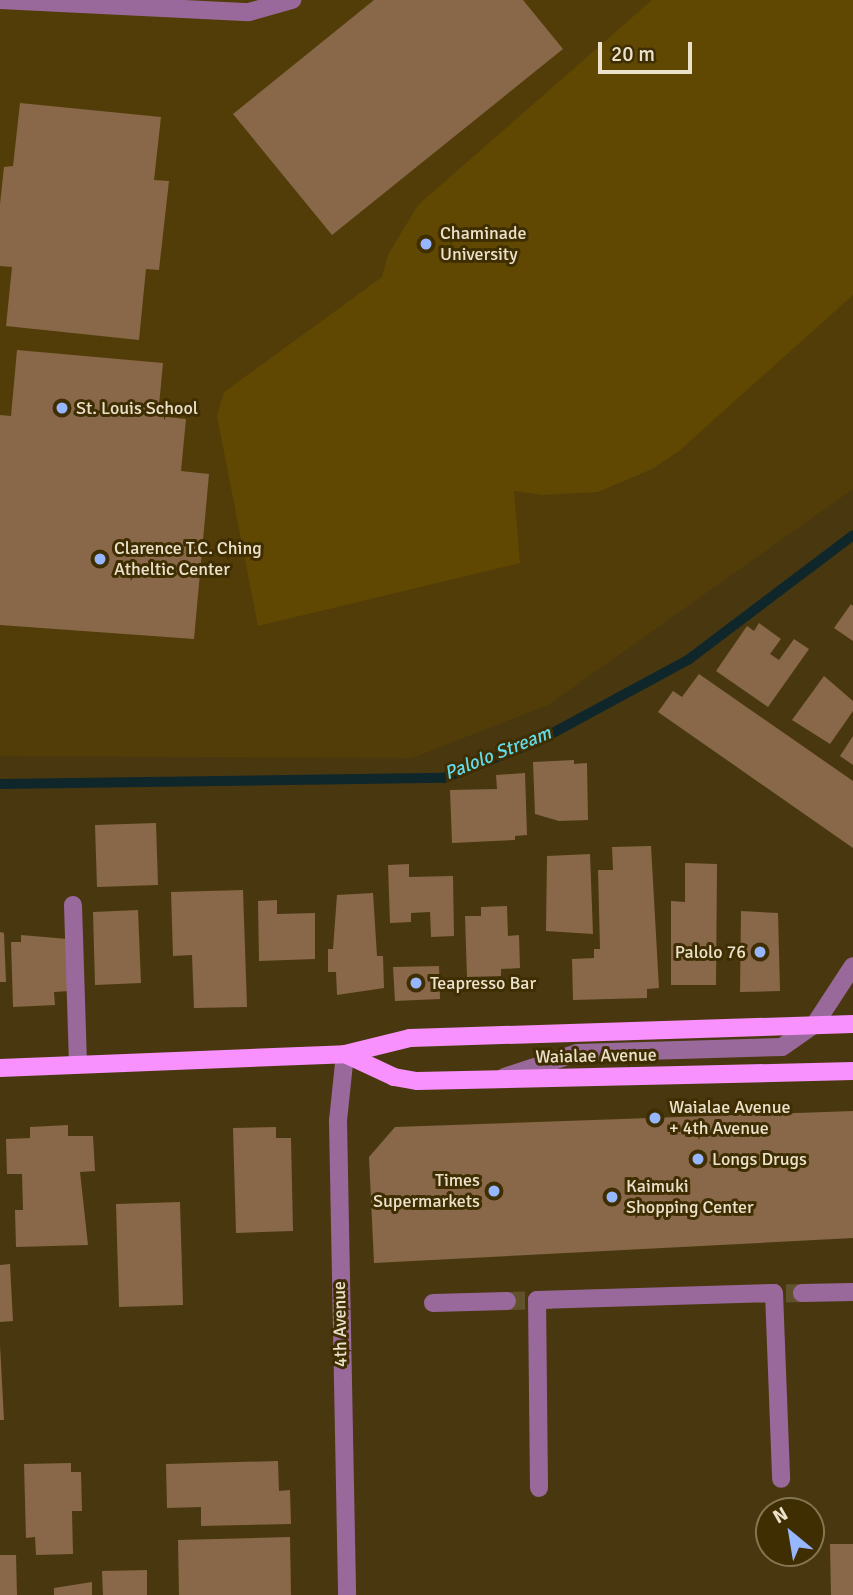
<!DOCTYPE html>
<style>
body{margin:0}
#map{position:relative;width:853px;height:1595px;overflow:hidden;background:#49380f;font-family:Signika,sans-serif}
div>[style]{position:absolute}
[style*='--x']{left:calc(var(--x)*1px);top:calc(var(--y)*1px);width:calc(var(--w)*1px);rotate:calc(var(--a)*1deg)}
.built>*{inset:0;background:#523d09}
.green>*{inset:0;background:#604702}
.stream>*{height:10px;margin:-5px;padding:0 5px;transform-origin:5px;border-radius:5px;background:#0f272a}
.building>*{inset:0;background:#886848}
.minor-tunnel>*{height:18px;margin-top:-9px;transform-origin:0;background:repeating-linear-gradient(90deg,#61522b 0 18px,transparent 0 27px)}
.minor>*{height:18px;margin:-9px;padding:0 9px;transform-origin:9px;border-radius:9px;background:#9a699c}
.major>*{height:18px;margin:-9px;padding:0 9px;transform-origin:9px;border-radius:9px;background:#f891fd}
.dots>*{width:19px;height:19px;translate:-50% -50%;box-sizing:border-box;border:4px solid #3f2e02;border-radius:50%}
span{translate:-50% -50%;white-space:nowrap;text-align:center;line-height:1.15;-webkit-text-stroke:6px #3f2e02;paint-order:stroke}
.poi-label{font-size:18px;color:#ece2cc}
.left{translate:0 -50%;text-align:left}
.right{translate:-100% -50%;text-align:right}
.street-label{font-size:18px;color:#ece2cc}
.water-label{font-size:19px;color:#63dcea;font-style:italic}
.north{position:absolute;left:755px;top:1497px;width:70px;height:70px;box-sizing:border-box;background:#3f2e02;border:2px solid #847653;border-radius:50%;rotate:330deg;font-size:19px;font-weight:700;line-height:28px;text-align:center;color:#ece2cc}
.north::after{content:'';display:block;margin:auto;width:24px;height:32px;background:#96b6fd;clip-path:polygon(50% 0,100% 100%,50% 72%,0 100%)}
.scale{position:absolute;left:598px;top:42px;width:94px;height:32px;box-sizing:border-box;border:4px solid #ece2cc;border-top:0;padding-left:9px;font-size:21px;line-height:24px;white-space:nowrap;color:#ece2cc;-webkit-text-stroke:5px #3f2e02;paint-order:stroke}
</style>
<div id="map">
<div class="built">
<div style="clip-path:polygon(0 0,853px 0,853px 489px,548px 705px,412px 758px,0 756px)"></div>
</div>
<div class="green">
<div style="clip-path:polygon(652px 0,853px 0,853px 295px,679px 451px,652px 469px,598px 492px,543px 495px,514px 491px,520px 563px,258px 626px,217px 416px,224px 392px,382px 277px,388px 255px,418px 205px)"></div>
</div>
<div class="stream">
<div style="--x:0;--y:784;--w:444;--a:-0.8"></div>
<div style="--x:444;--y:778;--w:101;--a:-21.5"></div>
<div style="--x:538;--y:741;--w:170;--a:-28.4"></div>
<div style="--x:688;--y:660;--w:207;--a:-37.1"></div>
</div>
<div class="building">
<div style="clip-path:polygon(374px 0,523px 0,563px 49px,332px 235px,233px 114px)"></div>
<div style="clip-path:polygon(20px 103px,161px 117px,154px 180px,169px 181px,159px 270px,146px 269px,139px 340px,6px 326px,12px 267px,0 266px,0 204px,4px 167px,13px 166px)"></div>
<div style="clip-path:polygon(17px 350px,163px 363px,158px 416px,186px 419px,181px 471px,209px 474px,194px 639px,0 625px,0 415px,11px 416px)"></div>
<div style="clip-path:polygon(851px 604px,853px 606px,853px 641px,834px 628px)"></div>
<div style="clip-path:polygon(759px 623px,781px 639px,770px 654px,779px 660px,794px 639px,809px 649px,768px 707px,716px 671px,747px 626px,754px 631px)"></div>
<div style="clip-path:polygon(699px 674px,853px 781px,853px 848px,658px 712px,673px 691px,682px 697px)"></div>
<div style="clip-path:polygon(824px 676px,853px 701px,853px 711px,830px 744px,792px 720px)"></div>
<div style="clip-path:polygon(853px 736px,853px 765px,840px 756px)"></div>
<div style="clip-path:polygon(574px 760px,574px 764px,587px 763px,588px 820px,559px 821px,535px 814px,533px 762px)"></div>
<div style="clip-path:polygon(525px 773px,527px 835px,515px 836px,515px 840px,452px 843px,450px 790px,497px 789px,496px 775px)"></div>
<div style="clip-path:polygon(156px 823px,158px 885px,97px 887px,95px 825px)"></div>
<div style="clip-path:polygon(651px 846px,659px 988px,647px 989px,647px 998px,573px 1000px,572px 959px,594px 958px,594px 949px,600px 949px,598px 870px,613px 870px,612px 847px)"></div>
<div style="clip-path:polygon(590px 854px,593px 934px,546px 931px,547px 856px)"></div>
<div style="clip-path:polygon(685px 863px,717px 864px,716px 985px,671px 985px,671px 901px,685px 902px)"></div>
<div style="clip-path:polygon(409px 864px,409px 877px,453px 876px,454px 936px,431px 937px,430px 912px,411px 913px,411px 922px,390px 923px,388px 865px)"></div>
<div style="clip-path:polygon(243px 890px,247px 1007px,194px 1008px,192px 955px,173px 956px,171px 892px)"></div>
<div style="clip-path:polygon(373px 893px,377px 956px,383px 956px,384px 988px,337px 995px,336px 972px,328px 972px,328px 949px,333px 949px,337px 895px)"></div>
<div style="clip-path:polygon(277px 900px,277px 914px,315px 913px,315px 959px,259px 961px,258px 901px)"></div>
<div style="clip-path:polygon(507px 906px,508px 936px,519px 935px,520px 968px,501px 969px,501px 976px,467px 977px,465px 916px,481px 916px,481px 907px)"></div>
<div style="clip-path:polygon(138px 910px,141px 983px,95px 985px,93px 912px)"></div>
<div style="clip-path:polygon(741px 911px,778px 913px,780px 991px,740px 992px)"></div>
<div style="clip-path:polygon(0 932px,4px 933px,6px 982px,0 982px)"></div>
<div style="clip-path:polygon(21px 935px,68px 939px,69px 991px,54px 992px,55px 1005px,13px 1007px,11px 942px,21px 942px)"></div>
<div style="clip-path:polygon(439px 966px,440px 999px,395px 1001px,393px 967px)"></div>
<div style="clip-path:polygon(853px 1111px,853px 1238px,374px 1263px,369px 1157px,395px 1127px)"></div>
<div style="clip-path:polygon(68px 1125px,68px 1136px,93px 1136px,95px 1171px,80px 1172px,88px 1245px,16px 1247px,15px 1210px,23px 1210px,22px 1174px,7px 1174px,6px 1139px,30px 1138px,30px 1127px)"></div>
<div style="clip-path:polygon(276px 1127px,276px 1138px,291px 1138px,293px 1231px,236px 1233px,233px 1128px)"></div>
<div style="clip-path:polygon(180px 1202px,183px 1305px,119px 1307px,116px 1204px)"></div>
<div style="clip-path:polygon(10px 1264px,13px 1321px,0 1322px,0 1265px)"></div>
<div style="clip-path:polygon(0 1345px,4px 1420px,0 1420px)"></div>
<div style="clip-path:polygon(278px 1461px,279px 1491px,290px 1490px,291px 1524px,201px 1526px,201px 1507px,167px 1508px,166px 1464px)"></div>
<div style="clip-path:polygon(71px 1463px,71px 1472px,81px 1472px,82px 1511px,72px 1511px,73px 1554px,36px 1555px,35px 1537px,26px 1538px,24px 1464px)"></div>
<div style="clip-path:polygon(290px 1537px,291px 1595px,179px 1595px,178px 1540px)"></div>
<div style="clip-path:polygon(830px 1544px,853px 1544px,853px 1595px,831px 1595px)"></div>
<div style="clip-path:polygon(0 1555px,16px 1555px,17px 1595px,0 1595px)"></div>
<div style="clip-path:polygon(147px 1570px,147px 1595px,103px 1595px,102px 1571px)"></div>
<div style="clip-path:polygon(92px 1582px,92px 1595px,54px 1595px,54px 1588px)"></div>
</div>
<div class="minor-tunnel">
<div style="--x:759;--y:1294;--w:43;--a:-1.3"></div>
<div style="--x:507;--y:1301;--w:46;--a:-1.2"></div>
</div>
<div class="minor">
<div style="--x:0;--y:0;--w:249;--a:2.8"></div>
<div style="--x:249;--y:12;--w:45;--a:-15.6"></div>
<div style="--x:73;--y:905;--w:159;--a:88.2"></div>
<div style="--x:345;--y:1054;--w:67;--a:96"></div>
<div style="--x:338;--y:1121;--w:474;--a:88.9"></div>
<div style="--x:504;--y:1077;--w:77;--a:-18.2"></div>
<div style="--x:577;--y:1053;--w:205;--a:-1.7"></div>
<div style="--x:782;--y:1047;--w:40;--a:-34.9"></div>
<div style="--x:815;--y:1024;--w:69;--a:-56.8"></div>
<div style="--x:802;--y:1293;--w:51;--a:-1.1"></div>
<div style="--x:433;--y:1303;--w:74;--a:-1.5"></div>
<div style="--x:539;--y:1488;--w:188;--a:-90.6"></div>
<div style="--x:537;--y:1300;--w:237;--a:-1.7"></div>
<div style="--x:774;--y:1293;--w:186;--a:87.8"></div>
</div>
<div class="major">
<div style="--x:345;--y:1054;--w:54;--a:25.1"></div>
<div style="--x:394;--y:1077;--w:23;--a:10"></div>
<div style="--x:417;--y:1081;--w:436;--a:-1.3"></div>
<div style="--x:0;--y:1068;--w:345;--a:-2.3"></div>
<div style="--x:345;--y:1054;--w:67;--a:-13.8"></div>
<div style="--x:410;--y:1038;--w:443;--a:-1.8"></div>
</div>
<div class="dots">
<div style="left:426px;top:244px;background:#96b6fd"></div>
<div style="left:62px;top:408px;background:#96b6fd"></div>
<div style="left:100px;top:559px;background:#96b6fd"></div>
<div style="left:760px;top:952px;background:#96b6fd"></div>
<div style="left:416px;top:983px;background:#96b6fd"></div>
<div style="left:655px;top:1118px;background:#96b6fd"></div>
<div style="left:698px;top:1159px;background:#96b6fd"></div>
<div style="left:494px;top:1191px;background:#96b6fd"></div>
<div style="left:612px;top:1197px;background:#96b6fd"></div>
</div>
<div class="poi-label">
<span class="left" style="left:440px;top:244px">Chaminade<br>University</span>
<span class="left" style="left:76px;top:408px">St. Louis School</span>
<span class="left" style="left:114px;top:559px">Clarence T.C. Ching<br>Atheltic Center</span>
<span class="right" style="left:746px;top:952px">Palolo 76</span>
<span class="left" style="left:430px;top:983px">Teapresso Bar</span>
<span class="left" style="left:669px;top:1118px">Waialae Avenue<br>+ 4th Avenue</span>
<span class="left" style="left:712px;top:1159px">Longs Drugs</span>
<span class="right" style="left:480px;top:1191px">Times<br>Supermarkets</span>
<span class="left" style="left:626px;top:1197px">Kaimuki<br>Shopping Center</span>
</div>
<div class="street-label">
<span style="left:596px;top:1056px;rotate:-1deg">Waialae Avenue</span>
<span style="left:340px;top:1324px;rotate:-91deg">4th Avenue</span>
</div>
<div class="water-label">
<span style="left:498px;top:754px;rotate:-22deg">Palolo Stream</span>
</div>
<div class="north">N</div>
<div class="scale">20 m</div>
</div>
